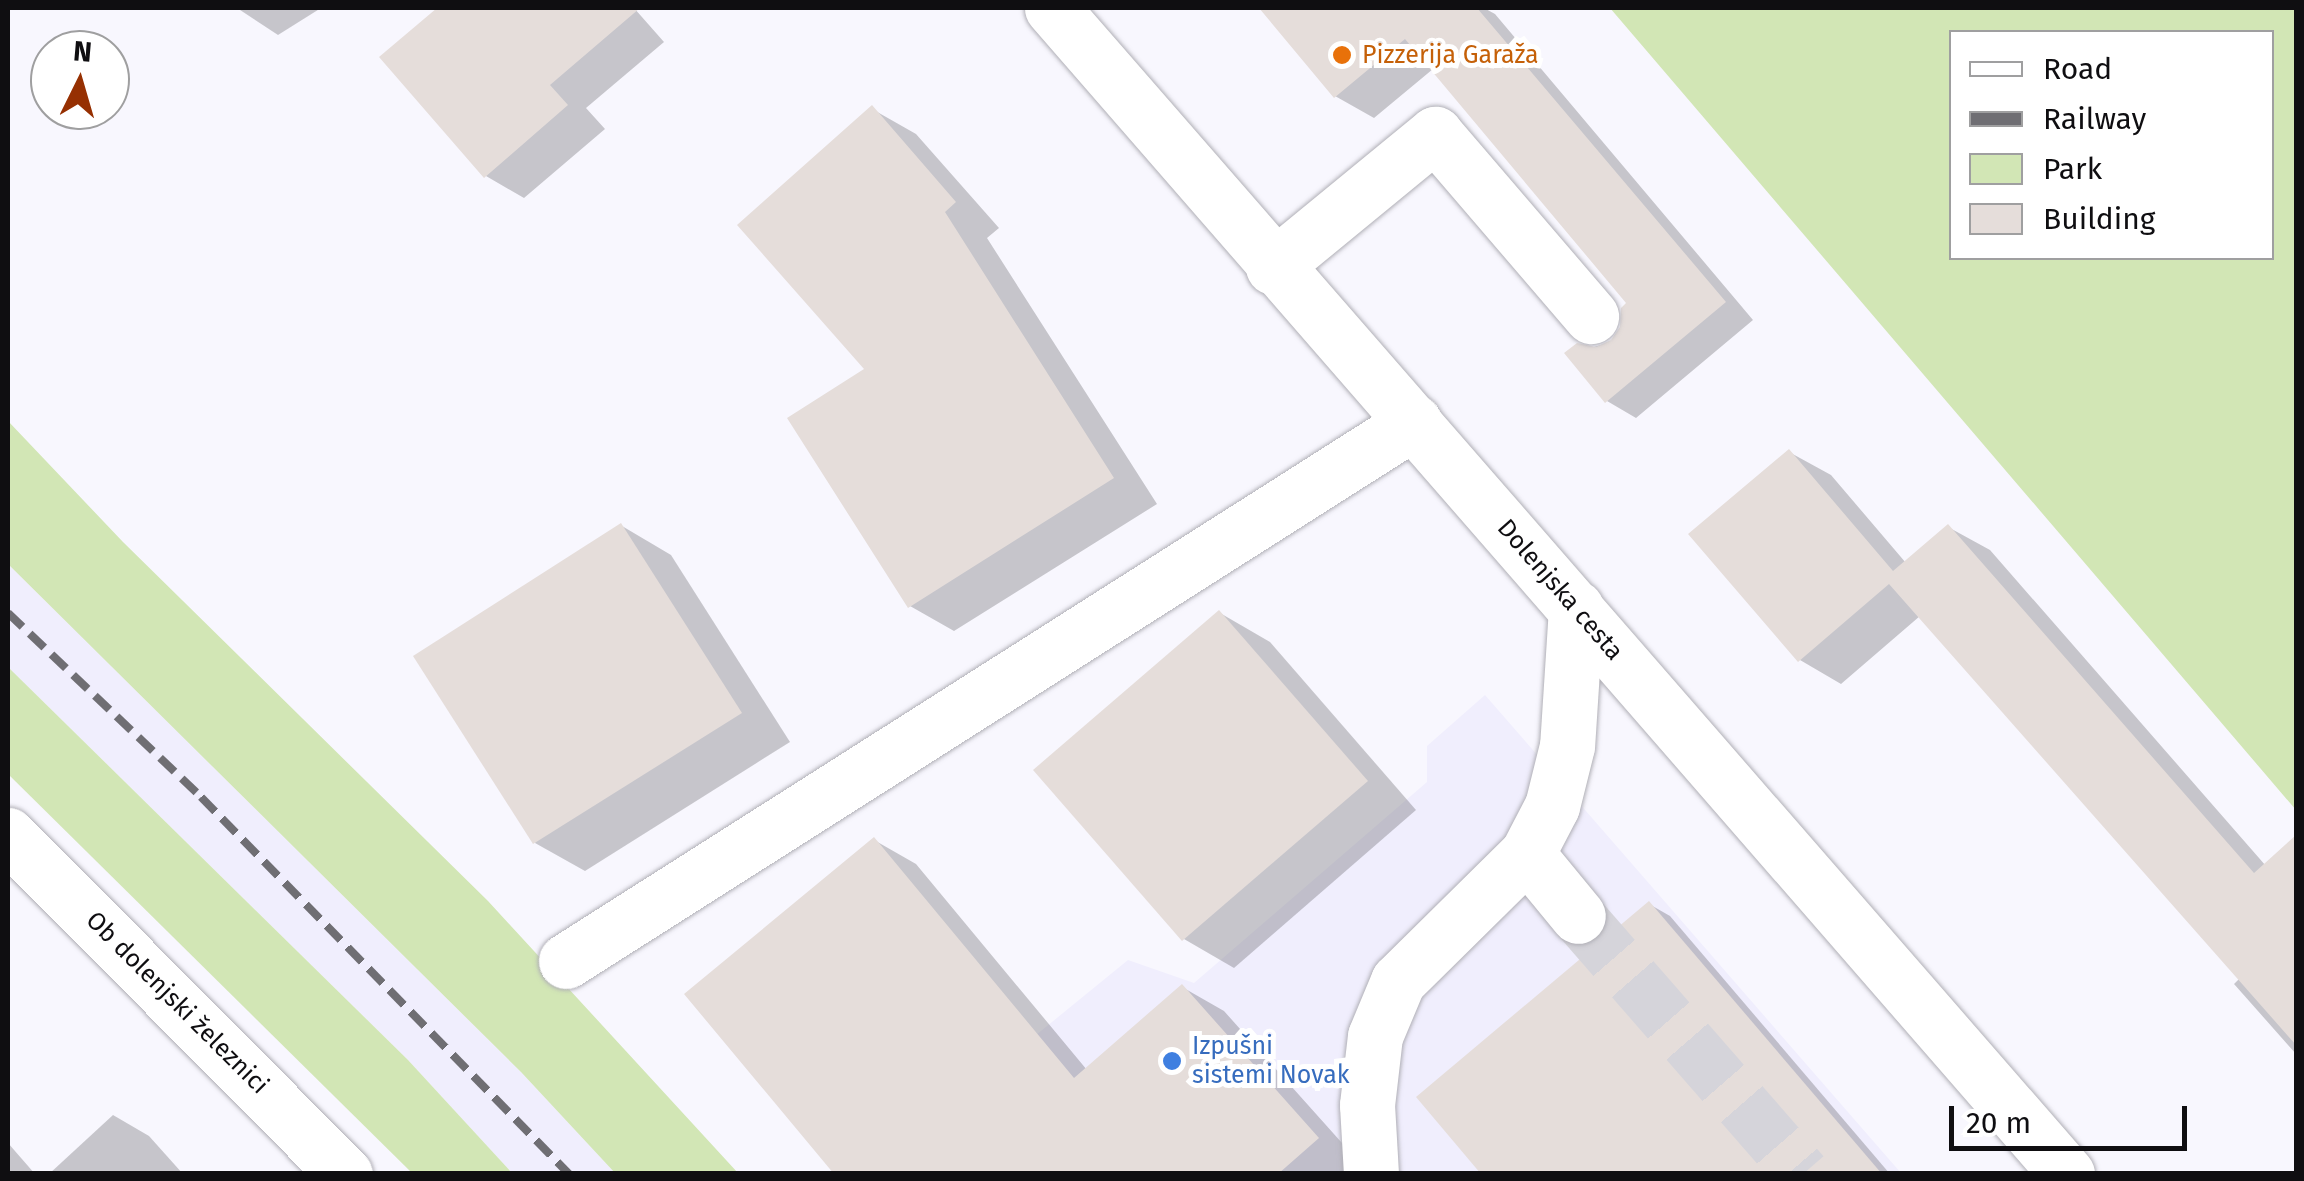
<!DOCTYPE html>
<meta charset="utf-8">
<style>
body{margin:0}
#map{position:relative;width:2304px;height:1181px;overflow:hidden;background:#f8f7fe;font-family:"Fira Sans",sans-serif}
div>[style]{position:absolute}
[style*='--x']{left:calc(var(--x)*1px);top:calc(var(--y)*1px);width:calc(var(--w)*1px);rotate:calc(var(--a)*1deg)}
.built>*{inset:0;background:#f0eefd}
.green>*{inset:0;background:#d2e6b5}
.shadow>*{inset:0;background:#0003}
.building>*{inset:0;background:#e5ddda}
.minor-tunnel>*{height:55px;margin-top:-27.5px;transform-origin:0;background:repeating-linear-gradient(90deg,#d5d4da 0 55px,transparent 0 83px)}
.roads{filter:drop-shadow(0 0 2px #b0afb6) drop-shadow(0 0 2px #b0afb6)}
.minor>*{height:55px;margin:-27.5px;padding:0 27.5px;transform-origin:27.5px;border-radius:27.5px;background:#fff}
.major>*{height:55px;margin:-27.5px;padding:0 27.5px;transform-origin:27.5px;border-radius:27.5px;background:#fff}
.rail>*{height:8px;margin-top:-4px;transform-origin:0;background:repeating-linear-gradient(90deg,#6f6e73 0 20px,transparent 0 30px)}
.dots>*{width:28px;height:28px;translate:-50% -50%;box-sizing:border-box;border:5px solid #fff;border-radius:50%}
span{translate:-50% -50%;white-space:nowrap;text-align:center;line-height:1.15;-webkit-text-stroke:10px #fff;paint-order:stroke}
.food-label{font-size:25px;color:#c56008}
.left{translate:0 -50%;text-align:left}
.street-label{font-size:25px;color:#0f0e11}
.shop-label{font-size:25px;color:#366cbe}
.frame{position:absolute;inset:0;border:10px solid #0f0e11;pointer-events:none}
.legend{position:absolute;left:1949px;top:30px;width:325px;height:230px;box-sizing:border-box;background:#fff;border:2px solid #9f9fa0;margin:0;padding:12px 18px;list-style:none;font-size:30px;color:#0f0e11}
.legend li{display:flex;align-items:center;gap:20px;height:50px}
.legend b{width:50px;border:2px solid #9f9fa0}
.north{position:absolute;left:30px;top:30px;width:100px;height:100px;box-sizing:border-box;background:#fff;border:2px solid #9f9fa0;border-radius:50%;rotate:5deg;font-size:28px;font-weight:700;line-height:40px;text-align:center;color:#0f0e11}
.north::after{content:'';display:block;margin:auto;width:35px;height:45px;background:#963002;clip-path:polygon(50% 0,100% 100%,50% 72%,0 100%)}
.scale{position:absolute;left:1949px;top:1106px;width:238px;height:45px;box-sizing:border-box;border:5px solid #0f0e11;border-top:0;padding-left:12px;font-size:30px;line-height:35px;white-space:nowrap;color:#0f0e11;-webkit-text-stroke:8px #fff;paint-order:stroke}
</style>
<div id="map">
<div class="built">
<div style="clip-path:polygon(8px 564px,521px 1072px,615px 1173px,512px 1173px,408px 1060px,8px 667px)"></div>
<div style="clip-path:polygon(1485px 695px,1901px 1173px,882px 1174px,1025px 1044px,1128px 960px,1194px 983px,1427px 782px,1427px 746px)"></div>
</div>
<div class="green">
<div style="clip-path:polygon(evenodd,1610px 8px,2296px 8px,2296px 810px,1610px 8px,1952px 32px,2272px 32px,2272px 258px,1952px 258px,1952px 32px)"></div>
<div style="clip-path:polygon(8px 421px,123px 542px,488px 901px,738px 1173px,615px 1173px,521px 1072px,8px 564px)"></div>
<div style="clip-path:polygon(8px 667px,408px 1060px,512px 1173px,412px 1173px,8px 774px)"></div>
</div>
<div class="shadow">
<div style="clip-path:polygon(237px 8px,321px 8px,278px 35px)"></div>
<div style="clip-path:polygon(441px 8px,634px 8px,664px 42px,586px 108px,605px 129px,524px 198px,486px 176px,383px 57px)"></div>
<div style="clip-path:polygon(1262px 8px,1484px 8px,1495px 14px,1753px 320px,1636px 418px,1607px 401px,1568px 354px,1612px 342px,1622px 328px,1630px 303px,1433px 69px,1374px 118px,1335px 96px)"></div>
<div style="clip-path:polygon(872px 109px,916px 134px,999px 228px,987px 238px,1157px 504px,954px 631px,910px 606px,868px 369px)"></div>
<div style="clip-path:polygon(1789px 452px,1831px 475px,1906px 563px,1948px 527px,1990px 550px,2266px 866px,2296px 839px,2296px 1054px,2234px 984px,2240px 978px,1920px 616px,1841px 684px,1800px 660px)"></div>
<div style="clip-path:polygon(622px 526px,671px 555px,790px 742px,585px 871px,535px 843px)"></div>
<div style="clip-path:polygon(1220px 613px,1270px 642px,1416px 810px,1234px 968px,1184px 939px)"></div>
<div style="clip-path:polygon(874px 840px,916px 864px,1087px 1070px,1182px 987px,1224px 1011px,1359px 1162px,1347px 1174px,847px 1174px)"></div>
<div style="clip-path:polygon(1649px 904px,1670px 916px,1890px 1174px,1485px 1174px)"></div>
<div style="clip-path:polygon(113px 1115px,149px 1136px,183px 1174px,49px 1174px)"></div>
<div style="clip-path:polygon(8px 1143px,35px 1174px,8px 1174px)"></div>
</div>
<div class="building">
<div style="clip-path:polygon(437px 8px,640px 8px,550px 85px,568px 105px,484px 178px,379px 57px)"></div>
<div style="clip-path:polygon(1259px 8px,1477px 8px,1726px 302px,1605px 403px,1564px 353px,1577px 343px,1596px 347px,1611px 340px,1620px 327px,1621px 308px,1626px 303px,1405px 39px,1334px 98px)"></div>
<div style="clip-path:polygon(872px 105px,956px 202px,945px 212px,1114px 478px,908px 608px,787px 418px,864px 369px,737px 225px)"></div>
<div style="clip-path:polygon(1789px 449px,1893px 571px,1948px 524px,2254px 873px,2296px 835px,2296px 1045px,1889px 584px,1798px 662px,1688px 534px)"></div>
<div style="clip-path:polygon(621px 523px,742px 713px,533px 844px,413px 656px)"></div>
<div style="clip-path:polygon(1219px 610px,1368px 781px,1182px 941px,1033px 770px)"></div>
<div style="clip-path:polygon(874px 837px,1074px 1078px,1182px 984px,1319px 1138px,1278px 1174px,834px 1174px,684px 994px)"></div>
<div style="clip-path:polygon(1649px 901px,1882px 1174px,1481px 1174px,1416px 1097px)"></div>
</div>
<div class="minor-tunnel">
<div style="--x:1578;--y:916;--w:342;--a:48.9"></div>
</div>
<div class="roads">
<div class="minor">
<div style="--x:1273;--y:267;--w:210;--a:-39.4"></div>
<div style="--x:1435;--y:134;--w:240;--a:49.4"></div>
<div style="--x:1576;--y:608;--w:138;--a:93.7"></div>
<div style="--x:1567;--y:746;--w:62;--a:104"></div>
<div style="--x:1552;--y:806;--w:54;--a:117.5"></div>
<div style="--x:1527;--y:854;--w:80;--a:50.6"></div>
<div style="--x:8;--y:835;--w:478;--a:45.2"></div>
<div style="--x:566;--y:961;--w:1005;--a:-32.44"></div>
<div style="--x:1371;--y:1174;--w:69;--a:-93.3"></div>
<div style="--x:1367;--y:1105;--w:69;--a:-83.4"></div>
<div style="--x:1375;--y:1036;--w:60;--a:-67.3"></div>
<div style="--x:1398;--y:981;--w:181;--a:-44.6"></div>
</div>
<div class="major">
<div style="--x:1052;--y:8;--w:1546;--a:48.96"></div>
</div>
</div>
<div class="rail">
<div style="--x:8;--y:613;--w:267;--a:43.6"></div>
<div style="--x:201;--y:797;--w:527;--a:45.69"></div>
</div>
<div class="dots">
<div style="left:1342px;top:55px;background:#e8710a"></div>
<div style="left:1172px;top:1061px;background:#3f7fe0"></div>
</div>
<div class="food-label">
<span class="left" style="left:1362px;top:55px">Pizzerija Garaža</span>
</div>
<div class="street-label">
<span style="left:1560px;top:590px;rotate:49deg">Dolenjska cesta</span>
<span style="left:177px;top:1003px;rotate:45deg">Ob dolenjski železnici</span>
</div>
<div class="shop-label">
<span class="left" style="left:1192px;top:1061px">Izpušni<br>sistemi Novak</span>
</div>
<div class="frame"></div>
<ul class="legend">
<li><b style="height:12px;background:#fff"></b>Road</li>
<li><b style="height:12px;background:#6f6e73"></b>Railway</li>
<li><b style="height:28px;background:#d2e6b5"></b>Park</li>
<li><b style="height:28px;background:#e5ddda"></b>Building</li>
</ul>
<div class="north">N</div>
<div class="scale">20 m</div>
</div>
